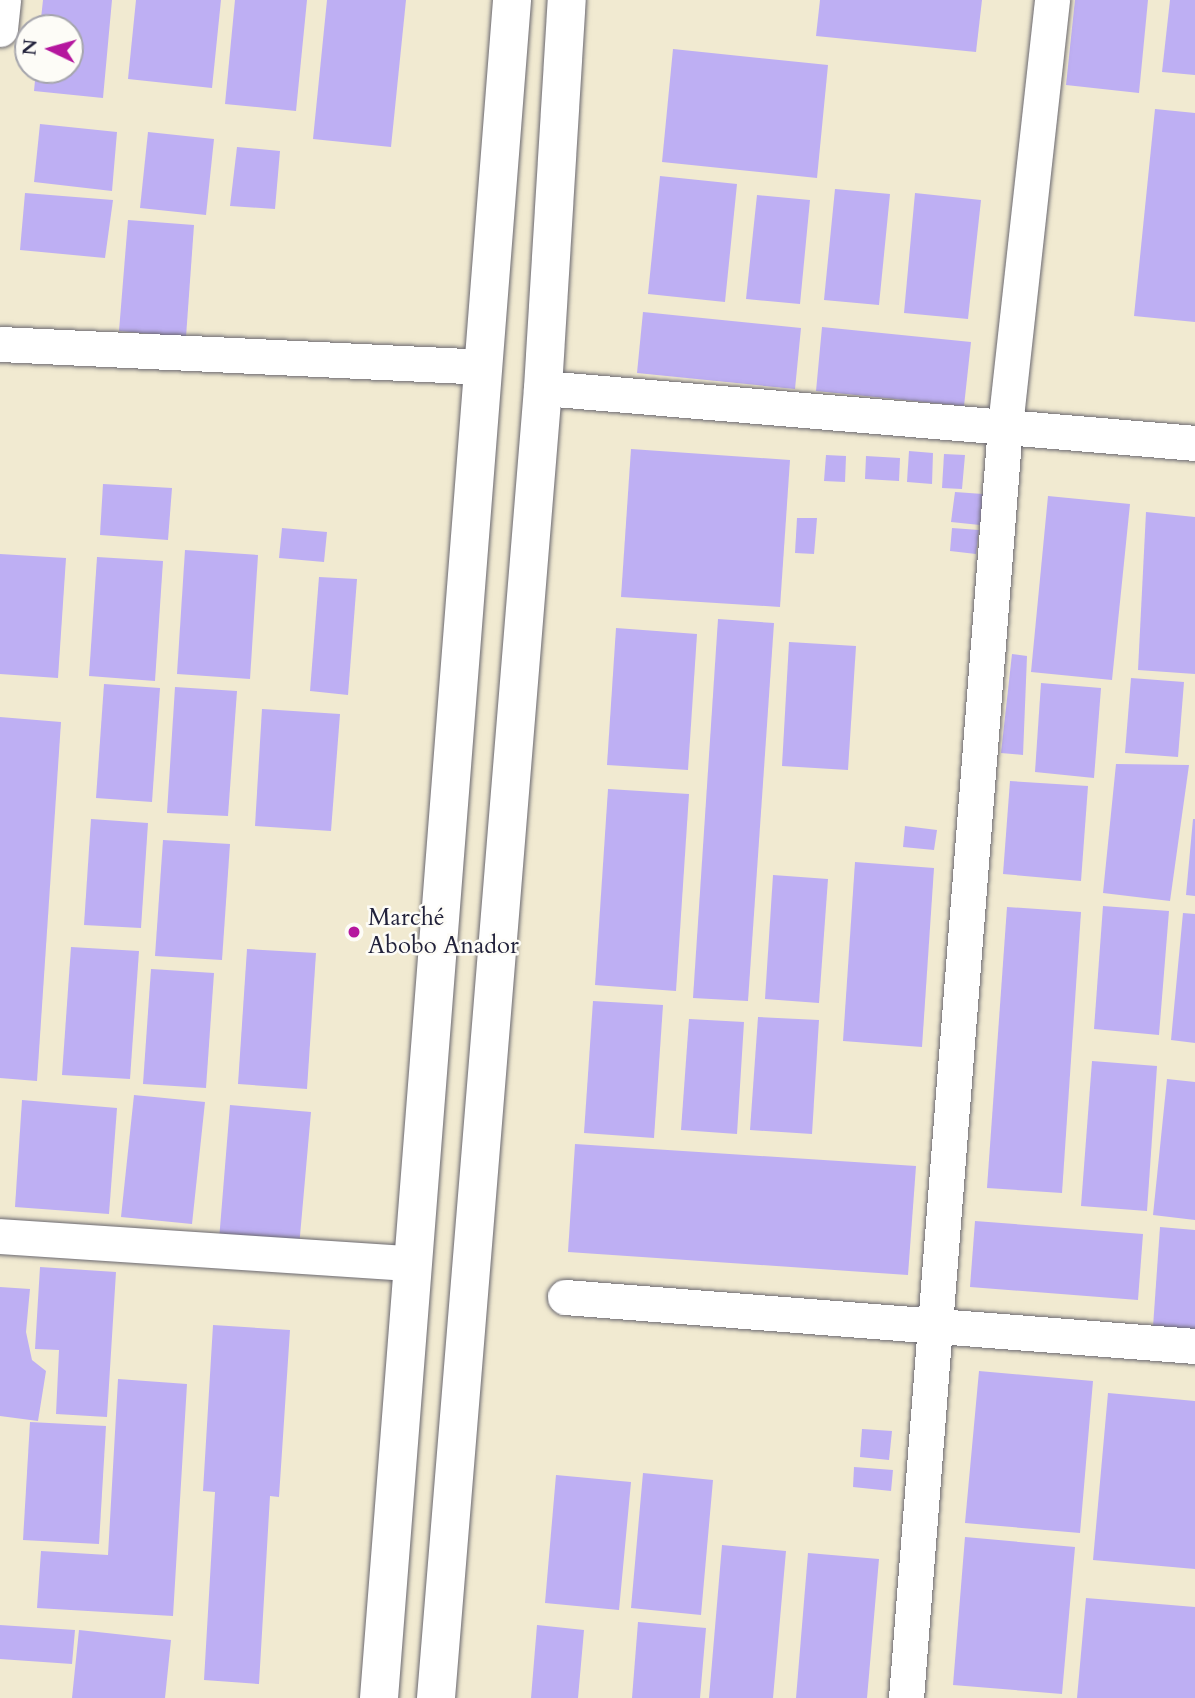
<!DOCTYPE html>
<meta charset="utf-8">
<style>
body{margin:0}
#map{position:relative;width:1195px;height:1698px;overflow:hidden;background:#f1ead1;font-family:Cardo,serif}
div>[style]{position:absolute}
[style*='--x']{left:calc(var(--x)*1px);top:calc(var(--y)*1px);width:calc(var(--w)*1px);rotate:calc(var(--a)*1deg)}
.building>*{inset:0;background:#beaff3}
.roads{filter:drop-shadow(0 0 2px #6a6870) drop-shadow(0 0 2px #6a6870)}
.street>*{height:35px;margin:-17.5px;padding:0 17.5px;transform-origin:17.5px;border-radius:17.5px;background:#fff}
.secondary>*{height:38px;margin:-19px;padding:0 19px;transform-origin:19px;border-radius:19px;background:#fff}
.dots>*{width:19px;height:19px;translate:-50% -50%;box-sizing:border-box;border:4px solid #fdfcf7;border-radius:50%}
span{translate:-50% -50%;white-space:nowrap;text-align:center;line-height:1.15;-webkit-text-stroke:5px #fdfcf7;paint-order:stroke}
.poi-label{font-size:24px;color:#22223b}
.left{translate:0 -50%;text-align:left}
.north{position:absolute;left:14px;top:14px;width:70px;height:70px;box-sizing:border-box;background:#fdfcf7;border:2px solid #a5a5ac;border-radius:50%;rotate:275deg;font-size:19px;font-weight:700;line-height:28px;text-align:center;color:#22223b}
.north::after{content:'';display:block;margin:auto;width:24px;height:32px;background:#b5179e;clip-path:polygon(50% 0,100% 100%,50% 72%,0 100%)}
</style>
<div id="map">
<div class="building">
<div style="clip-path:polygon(43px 0,112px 0,103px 98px,34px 91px,36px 70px,70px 70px,70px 28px,40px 28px)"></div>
<div style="clip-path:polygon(136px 0,221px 0,212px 88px,128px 79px)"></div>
<div style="clip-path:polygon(235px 0,307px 0,296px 111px,225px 104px)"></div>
<div style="clip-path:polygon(327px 0,406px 0,391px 147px,313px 139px)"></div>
<div style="clip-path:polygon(820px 0,982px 0,976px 52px,816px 36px)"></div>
<div style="clip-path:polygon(1075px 0,1148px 0,1139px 93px,1066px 85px)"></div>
<div style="clip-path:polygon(1170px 0,1195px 0,1195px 75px,1162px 72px)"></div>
<div style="clip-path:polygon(673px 49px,828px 65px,817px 178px,662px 162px)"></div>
<div style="clip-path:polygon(1155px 109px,1195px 113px,1195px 322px,1134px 316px)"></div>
<div style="clip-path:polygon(40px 124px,117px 132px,112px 191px,34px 182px)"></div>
<div style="clip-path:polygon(148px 132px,214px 139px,206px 215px,140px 208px)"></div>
<div style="clip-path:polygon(237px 147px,280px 151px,275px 209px,230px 206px)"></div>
<div style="clip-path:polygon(660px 176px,737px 184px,725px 302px,648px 294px)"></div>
<div style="clip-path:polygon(835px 189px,890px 194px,879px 305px,824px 300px)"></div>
<div style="clip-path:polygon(25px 193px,113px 200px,105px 258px,20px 250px)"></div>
<div style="clip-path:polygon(915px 193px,981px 200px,968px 319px,904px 313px)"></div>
<div style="clip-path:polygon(757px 195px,810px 200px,800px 304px,746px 299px)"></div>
<div style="clip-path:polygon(128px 220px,194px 225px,186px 337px,119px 331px)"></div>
<div style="clip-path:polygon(643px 312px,801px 328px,795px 389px,637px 373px)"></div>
<div style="clip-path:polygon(822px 327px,971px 342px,964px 406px,816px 391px)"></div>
<div style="clip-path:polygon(631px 449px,790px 460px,780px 607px,621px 597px)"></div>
<div style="clip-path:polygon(909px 451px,933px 453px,932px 484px,907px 482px)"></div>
<div style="clip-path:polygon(944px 454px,965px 455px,962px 489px,942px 488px)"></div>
<div style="clip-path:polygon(826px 455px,846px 456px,845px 482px,824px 481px)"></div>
<div style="clip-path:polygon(866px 456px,900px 458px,899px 481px,865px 479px)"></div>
<div style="clip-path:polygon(103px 484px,172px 488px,168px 540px,100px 535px)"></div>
<div style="clip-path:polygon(955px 492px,983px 494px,980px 525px,951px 522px)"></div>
<div style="clip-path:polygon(1048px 496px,1130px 504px,1112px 680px,1031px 672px)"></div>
<div style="clip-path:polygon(1146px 512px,1195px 517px,1195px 674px,1138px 670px)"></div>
<div style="clip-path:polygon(797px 518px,817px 518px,814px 554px,795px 553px)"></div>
<div style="clip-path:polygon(282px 528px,327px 532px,324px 562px,279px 558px)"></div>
<div style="clip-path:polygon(952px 528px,979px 530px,976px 554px,950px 551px)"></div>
<div style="clip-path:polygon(185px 550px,258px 555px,250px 679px,177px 674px)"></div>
<div style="clip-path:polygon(0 554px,66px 558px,58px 678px,0 674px)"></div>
<div style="clip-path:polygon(97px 557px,163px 561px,155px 681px,89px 676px)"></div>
<div style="clip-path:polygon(319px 577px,357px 579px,348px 695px,310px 691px)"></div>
<div style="clip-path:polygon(718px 619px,774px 623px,748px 1001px,693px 998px)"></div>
<div style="clip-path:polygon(616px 628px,697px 634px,688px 770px,607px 765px)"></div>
<div style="clip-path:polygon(789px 642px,856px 646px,848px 770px,782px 766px)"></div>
<div style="clip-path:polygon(1012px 654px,1027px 656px,1023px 755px,1001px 753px)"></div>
<div style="clip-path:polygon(1131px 678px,1184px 682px,1178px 757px,1125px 753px)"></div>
<div style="clip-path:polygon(1041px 683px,1101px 688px,1094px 778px,1035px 772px)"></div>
<div style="clip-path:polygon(104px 684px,160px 688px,152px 802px,96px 798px)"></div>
<div style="clip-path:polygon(175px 687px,237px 691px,228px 816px,167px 813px)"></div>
<div style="clip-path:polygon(262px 709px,340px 714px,331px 831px,255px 826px)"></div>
<div style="clip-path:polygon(0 717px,61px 722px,37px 1081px,0 1078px)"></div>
<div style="clip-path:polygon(1116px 764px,1189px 765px,1170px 901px,1103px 893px)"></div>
<div style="clip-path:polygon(1010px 781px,1088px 786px,1081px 881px,1003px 874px)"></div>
<div style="clip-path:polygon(608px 789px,689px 794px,676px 991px,595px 985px)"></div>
<div style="clip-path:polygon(91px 819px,148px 823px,141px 928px,84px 925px)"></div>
<div style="clip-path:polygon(1193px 819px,1195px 819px,1195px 896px,1186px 895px)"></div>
<div style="clip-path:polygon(905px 826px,937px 830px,934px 850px,903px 847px)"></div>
<div style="clip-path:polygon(163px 840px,230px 844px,222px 960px,155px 956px)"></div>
<div style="clip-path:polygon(855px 862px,934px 868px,922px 1047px,843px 1041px)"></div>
<div style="clip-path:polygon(773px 875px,828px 879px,819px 1003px,765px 999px)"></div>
<div style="clip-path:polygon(1103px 906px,1169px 911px,1159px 1035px,1094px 1029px)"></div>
<div style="clip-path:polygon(1007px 907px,1081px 912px,1062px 1193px,987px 1188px)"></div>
<div style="clip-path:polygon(1183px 913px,1195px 914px,1195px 1043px,1171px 1040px)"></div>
<div style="clip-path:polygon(71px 947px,139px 951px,130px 1079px,62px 1075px)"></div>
<div style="clip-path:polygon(247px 949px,316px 953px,307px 1089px,238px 1084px)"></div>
<div style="clip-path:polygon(151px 969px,214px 973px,206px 1088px,143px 1084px)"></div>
<div style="clip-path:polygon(593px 1001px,663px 1005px,654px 1138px,584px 1133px)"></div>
<div style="clip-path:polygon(758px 1017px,819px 1020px,812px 1134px,750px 1130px)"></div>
<div style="clip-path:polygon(689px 1019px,744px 1022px,737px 1134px,681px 1130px)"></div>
<div style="clip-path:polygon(1092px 1061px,1157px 1066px,1147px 1211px,1081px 1206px)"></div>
<div style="clip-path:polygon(1167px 1079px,1195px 1082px,1195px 1220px,1153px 1215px)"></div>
<div style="clip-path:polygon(134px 1095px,205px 1102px,192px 1224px,121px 1217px)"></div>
<div style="clip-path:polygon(22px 1100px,117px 1108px,109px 1214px,15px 1207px)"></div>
<div style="clip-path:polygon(230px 1105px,311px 1112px,299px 1247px,219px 1240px)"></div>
<div style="clip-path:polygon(575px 1144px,916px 1166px,908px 1275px,568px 1252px)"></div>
<div style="clip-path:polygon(975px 1221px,1143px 1234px,1138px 1300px,970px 1287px)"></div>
<div style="clip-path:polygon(1160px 1227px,1195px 1230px,1195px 1330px,1153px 1327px)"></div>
<div style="clip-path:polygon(40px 1267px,116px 1272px,107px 1417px,56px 1414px,59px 1350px,35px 1349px)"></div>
<div style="clip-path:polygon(0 1287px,30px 1289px,26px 1332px,32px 1360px,46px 1371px,38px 1421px,0 1416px)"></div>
<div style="clip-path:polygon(213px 1325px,290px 1330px,279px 1497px,270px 1496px,259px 1684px,204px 1680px,215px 1492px,203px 1491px)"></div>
<div style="clip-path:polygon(979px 1371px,1093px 1381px,1080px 1533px,965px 1523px)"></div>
<div style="clip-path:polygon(118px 1379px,187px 1384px,173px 1616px,37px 1608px,41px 1551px,108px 1555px)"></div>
<div style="clip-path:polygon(1108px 1393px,1195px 1401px,1195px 1569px,1093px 1560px)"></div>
<div style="clip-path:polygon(30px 1422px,106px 1426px,99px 1544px,23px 1540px)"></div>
<div style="clip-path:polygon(862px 1429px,892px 1431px,889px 1460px,860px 1457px)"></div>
<div style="clip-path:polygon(854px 1467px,893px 1470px,891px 1491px,853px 1487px)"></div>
<div style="clip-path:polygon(643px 1473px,713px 1480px,701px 1615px,631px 1608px)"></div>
<div style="clip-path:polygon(556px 1475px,631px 1482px,619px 1610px,545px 1603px)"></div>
<div style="clip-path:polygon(965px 1537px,1075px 1547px,1062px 1694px,953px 1685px)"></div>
<div style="clip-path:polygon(722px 1545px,786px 1551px,773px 1698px,709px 1698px)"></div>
<div style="clip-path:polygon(808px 1553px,879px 1559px,867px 1698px,796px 1698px)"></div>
<div style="clip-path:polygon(1086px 1598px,1195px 1607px,1195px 1698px,1077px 1698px)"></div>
<div style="clip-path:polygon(638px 1622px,706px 1628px,700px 1698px,632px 1698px)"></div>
<div style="clip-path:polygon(0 1625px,75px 1630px,72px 1664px,0 1659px)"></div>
<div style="clip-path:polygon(537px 1625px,584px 1630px,578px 1698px,531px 1698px)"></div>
<div style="clip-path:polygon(79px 1630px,171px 1640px,165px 1698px,72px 1698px)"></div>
</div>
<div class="roads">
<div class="street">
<div style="--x:0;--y:29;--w:29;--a:-84"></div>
<div style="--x:0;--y:344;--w:484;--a:2.7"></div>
<div style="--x:543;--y:388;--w:654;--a:4.82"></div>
<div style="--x:0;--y:1236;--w:411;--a:3.8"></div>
<div style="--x:565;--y:1297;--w:632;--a:4.45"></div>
<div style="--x:906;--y:1698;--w:1276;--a:-85.55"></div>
<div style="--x:1005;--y:426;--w:429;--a:-83.7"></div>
</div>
<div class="secondary">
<div style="--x:379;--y:1698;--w:1703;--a:-85.52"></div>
<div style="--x:436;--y:1698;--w:1314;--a:-85.33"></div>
<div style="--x:543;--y:388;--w:389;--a:-86.5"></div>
</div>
</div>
<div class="dots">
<div style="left:354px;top:932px;background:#b5179e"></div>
</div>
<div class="poi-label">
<span class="left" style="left:368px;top:932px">Marché<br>Abobo Anador</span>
</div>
<div class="north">N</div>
</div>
